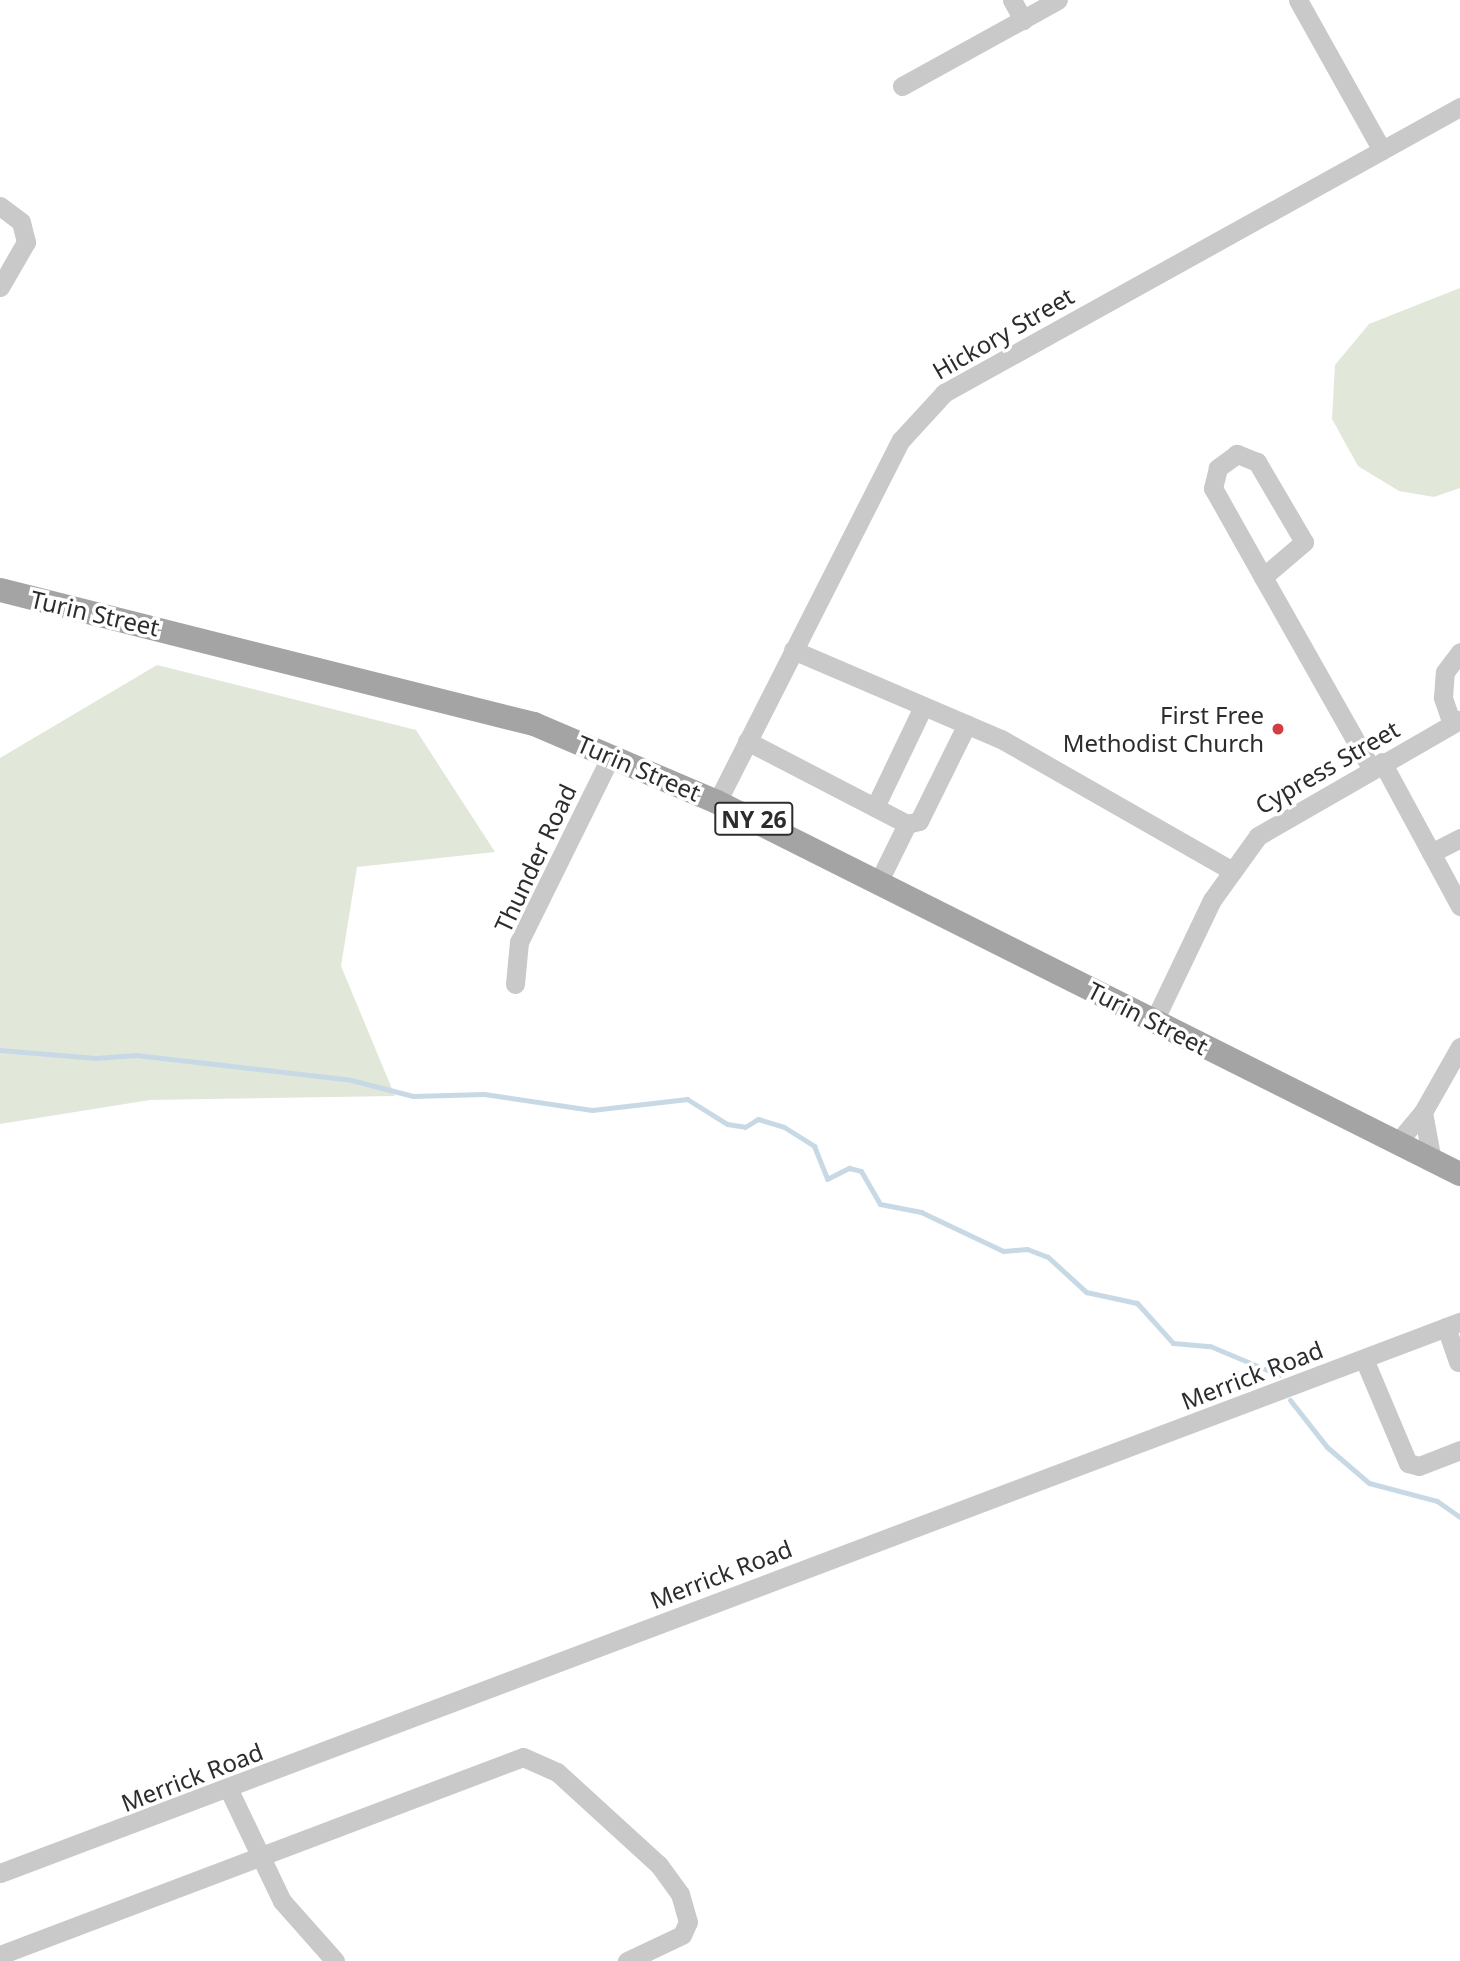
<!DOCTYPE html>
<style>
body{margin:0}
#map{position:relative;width:1460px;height:1961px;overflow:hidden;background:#fff;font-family:"Noto Sans",sans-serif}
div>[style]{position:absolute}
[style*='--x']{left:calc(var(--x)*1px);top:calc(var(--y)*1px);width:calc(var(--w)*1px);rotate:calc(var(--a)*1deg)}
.green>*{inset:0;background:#e1e8da}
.stream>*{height:5px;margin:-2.5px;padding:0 2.5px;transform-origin:2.5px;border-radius:2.5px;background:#c8d9e6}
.minor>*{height:19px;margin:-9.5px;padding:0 9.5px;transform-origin:9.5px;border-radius:9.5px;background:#c9c9c9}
.major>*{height:24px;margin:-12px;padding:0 12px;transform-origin:12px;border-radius:12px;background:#a4a4a4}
.dots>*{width:19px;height:19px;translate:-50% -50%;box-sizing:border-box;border:4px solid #fff;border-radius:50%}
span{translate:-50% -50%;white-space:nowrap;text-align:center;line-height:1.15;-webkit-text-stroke:7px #fff;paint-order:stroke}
.shield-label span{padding:2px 5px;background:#fff;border:2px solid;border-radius:5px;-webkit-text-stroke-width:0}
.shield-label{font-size:23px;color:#2c2c2c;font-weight:700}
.street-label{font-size:24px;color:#2c2c2c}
.poi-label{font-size:24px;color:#2c2c2c}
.right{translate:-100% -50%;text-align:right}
</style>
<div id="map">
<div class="green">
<div style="clip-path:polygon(1460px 288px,1460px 488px,1434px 497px,1399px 491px,1358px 466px,1332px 419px,1335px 365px,1369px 324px)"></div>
<div style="clip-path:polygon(157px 665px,416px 730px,495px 852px,357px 867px,341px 966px,395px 1096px,150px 1100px,0 1124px,0 758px)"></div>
</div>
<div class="stream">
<div style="--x:0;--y:1050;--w:96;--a:4.8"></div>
<div style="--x:96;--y:1058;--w:40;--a:-4.3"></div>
<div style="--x:136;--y:1055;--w:216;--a:6.6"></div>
<div style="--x:351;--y:1080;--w:64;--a:14.5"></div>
<div style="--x:413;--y:1096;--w:71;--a:-1.6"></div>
<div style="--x:484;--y:1094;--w:109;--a:8.4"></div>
<div style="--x:592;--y:1110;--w:96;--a:-6.6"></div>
<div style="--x:687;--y:1099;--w:47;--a:32"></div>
<div style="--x:727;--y:1124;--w:18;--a:9"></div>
<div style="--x:745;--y:1127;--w:15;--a:-32"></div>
<div style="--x:758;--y:1119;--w:27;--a:17"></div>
<div style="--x:784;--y:1127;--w:36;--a:32"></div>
<div style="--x:814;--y:1146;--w:35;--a:68"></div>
<div style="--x:827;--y:1179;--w:25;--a:-27"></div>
<div style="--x:849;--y:1168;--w:12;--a:14"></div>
<div style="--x:861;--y:1171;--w:38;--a:60"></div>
<div style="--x:880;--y:1204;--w:42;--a:11"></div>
<div style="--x:921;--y:1212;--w:91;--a:25.4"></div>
<div style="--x:1003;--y:1251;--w:24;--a:-5"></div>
<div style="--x:1027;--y:1249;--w:22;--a:21"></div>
<div style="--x:1048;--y:1257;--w:52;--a:42.6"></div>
<div style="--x:1086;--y:1292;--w:52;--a:12.2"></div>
<div style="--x:1137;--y:1303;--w:54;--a:48"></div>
<div style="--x:1173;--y:1343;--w:37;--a:5"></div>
<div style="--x:1210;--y:1346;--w:75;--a:22.8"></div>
<div style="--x:1290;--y:1400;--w:60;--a:51.8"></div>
<div style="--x:1327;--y:1447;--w:55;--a:40.6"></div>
<div style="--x:1369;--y:1483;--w:70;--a:14.8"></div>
<div style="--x:1437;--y:1501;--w:28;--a:35"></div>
</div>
<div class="minor">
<div style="--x:1012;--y:0;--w:23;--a:61"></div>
<div style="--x:1298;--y:0;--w:172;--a:60.8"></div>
<div style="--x:902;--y:86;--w:178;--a:-28.9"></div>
<div style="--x:0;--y:206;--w:26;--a:37"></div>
<div style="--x:21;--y:222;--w:21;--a:76"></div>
<div style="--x:26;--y:242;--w:52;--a:120"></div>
<div style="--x:1263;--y:577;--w:54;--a:-40.5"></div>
<div style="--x:1304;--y:542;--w:93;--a:-120.4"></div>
<div style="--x:1257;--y:462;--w:22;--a:-158"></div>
<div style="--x:1237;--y:454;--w:24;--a:144"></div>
<div style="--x:1218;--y:468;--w:21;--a:104"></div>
<div style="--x:1213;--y:488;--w:102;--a:60.7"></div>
<div style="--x:1263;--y:577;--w:219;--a:60.5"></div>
<div style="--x:793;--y:650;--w:226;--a:23.2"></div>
<div style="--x:1001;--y:739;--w:265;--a:29.7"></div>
<div style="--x:1452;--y:724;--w:28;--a:-109"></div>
<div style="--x:1443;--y:698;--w:26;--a:-86"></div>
<div style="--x:1445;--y:672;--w:25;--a:-53"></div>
<div style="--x:747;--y:741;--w:180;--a:27.4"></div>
<div style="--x:907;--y:824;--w:64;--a:116.2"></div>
<div style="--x:1382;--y:762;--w:164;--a:61.6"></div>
<div style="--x:717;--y:802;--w:406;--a:-63.1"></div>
<div style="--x:901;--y:440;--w:64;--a:-47.5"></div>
<div style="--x:944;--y:393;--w:590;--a:-29"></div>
<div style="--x:875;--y:807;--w:111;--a:-64.4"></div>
<div style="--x:907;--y:824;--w:12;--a:-14"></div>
<div style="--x:919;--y:821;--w:108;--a:-63.7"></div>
<div style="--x:1431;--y:853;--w:33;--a:-27"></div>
<div style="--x:515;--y:984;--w:42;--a:-84.6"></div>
<div style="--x:519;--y:942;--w:208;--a:-63.7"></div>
<div style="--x:1154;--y:1021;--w:134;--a:-64.4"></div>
<div style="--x:1212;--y:900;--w:79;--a:-54.3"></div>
<div style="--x:1258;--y:836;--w:233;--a:-29.9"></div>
<div style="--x:1423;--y:1112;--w:50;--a:79.6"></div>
<div style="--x:1397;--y:1143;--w:40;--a:-50"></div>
<div style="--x:1423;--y:1112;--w:75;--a:-60.4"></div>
<div style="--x:1446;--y:1327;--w:37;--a:71"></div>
<div style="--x:1364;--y:1359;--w:113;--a:67.1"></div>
<div style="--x:1408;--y:1463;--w:11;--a:15"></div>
<div style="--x:1419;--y:1466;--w:44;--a:-21.3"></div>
<div style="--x:229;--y:1790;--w:123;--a:64.5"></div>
<div style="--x:282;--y:1901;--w:80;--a:48.5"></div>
<div style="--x:0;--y:1873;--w:1561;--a:-20.68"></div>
<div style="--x:0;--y:1955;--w:559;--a:-20.74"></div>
<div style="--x:523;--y:1757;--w:37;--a:24"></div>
<div style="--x:557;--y:1772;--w:138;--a:42.4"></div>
<div style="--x:659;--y:1865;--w:36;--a:54"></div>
<div style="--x:680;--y:1894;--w:29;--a:74"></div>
<div style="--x:688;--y:1922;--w:14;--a:115"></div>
<div style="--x:682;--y:1935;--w:61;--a:154.7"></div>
</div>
<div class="major">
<div style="--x:0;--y:590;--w:551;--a:14.09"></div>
<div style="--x:534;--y:724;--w:199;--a:23.1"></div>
<div style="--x:717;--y:802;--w:831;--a:26.6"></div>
</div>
<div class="dots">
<div style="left:1278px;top:729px;background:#d13f44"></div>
</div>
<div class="shield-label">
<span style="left:754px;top:819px">NY 26</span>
</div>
<div class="street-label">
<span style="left:1003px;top:333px;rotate:-30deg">Hickory Street</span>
<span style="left:95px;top:613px;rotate:13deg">Turin Street</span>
<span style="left:1327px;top:767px;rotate:-30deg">Cypress Street</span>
<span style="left:639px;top:768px;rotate:23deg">Turin Street</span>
<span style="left:535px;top:858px;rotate:-65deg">Thunder Road</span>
<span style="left:1148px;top:1018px;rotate:27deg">Turin Street</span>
<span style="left:1252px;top:1375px;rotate:-21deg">Merrick Road</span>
<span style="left:721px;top:1574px;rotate:-21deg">Merrick Road</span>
<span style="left:192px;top:1777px;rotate:-21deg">Merrick Road</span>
</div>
<div class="poi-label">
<span class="right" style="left:1264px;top:729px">First Free<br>Methodist Church</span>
</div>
</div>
